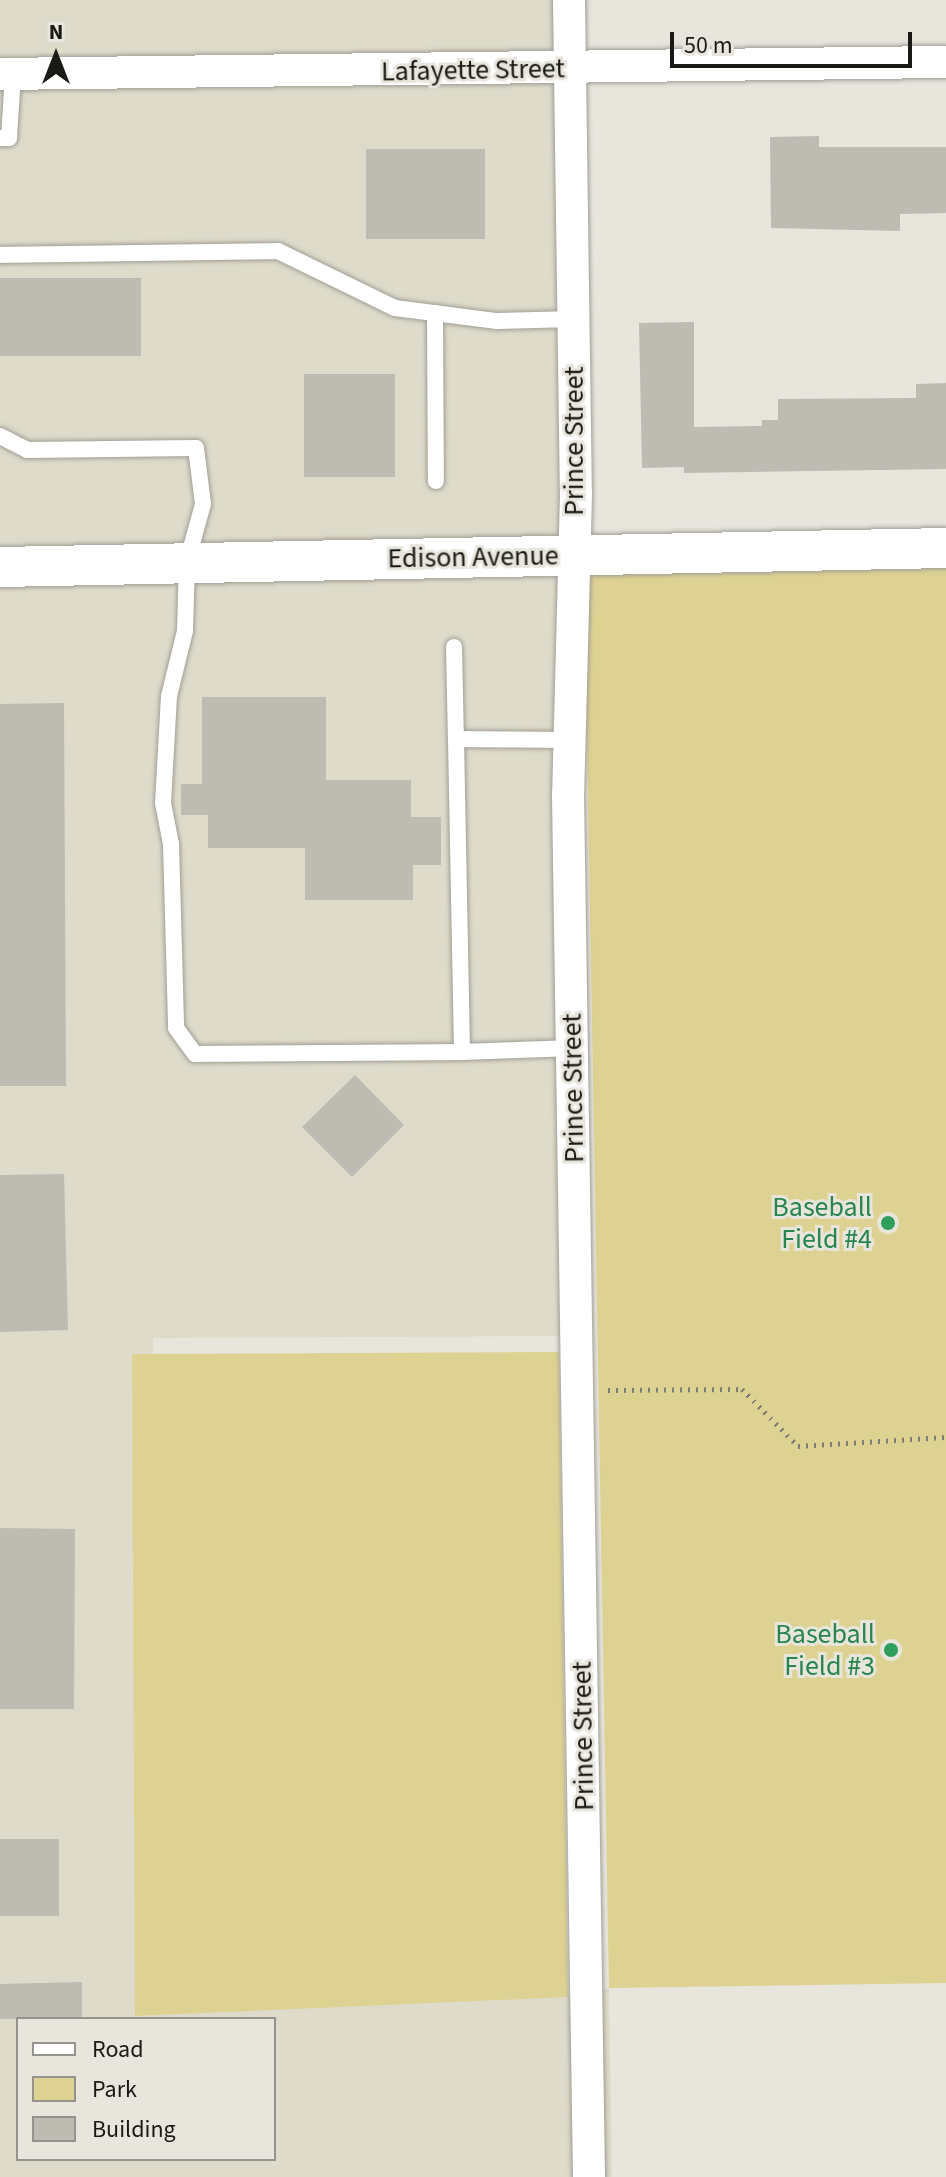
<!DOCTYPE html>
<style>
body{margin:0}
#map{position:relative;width:946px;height:2177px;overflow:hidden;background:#e7e5dc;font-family:"Source Sans 3",sans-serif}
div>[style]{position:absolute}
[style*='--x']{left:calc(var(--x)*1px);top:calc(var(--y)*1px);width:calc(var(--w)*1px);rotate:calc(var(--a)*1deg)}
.built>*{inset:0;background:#dedbca}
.green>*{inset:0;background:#ded292}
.building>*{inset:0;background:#bdbbb2}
.path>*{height:5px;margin-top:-2.5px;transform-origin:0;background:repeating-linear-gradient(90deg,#7e7d76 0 2px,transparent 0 8px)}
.roads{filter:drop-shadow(0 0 2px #a09e95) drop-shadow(0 0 2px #a09e95)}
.service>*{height:16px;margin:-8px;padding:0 8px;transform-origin:8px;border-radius:8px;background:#fff}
.minor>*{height:32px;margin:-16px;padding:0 16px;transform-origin:16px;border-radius:16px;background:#fff}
.tertiary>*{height:40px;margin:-20px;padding:0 20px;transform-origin:20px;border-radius:20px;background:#fff}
.dots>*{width:22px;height:22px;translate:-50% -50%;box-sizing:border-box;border:4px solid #e7e5dc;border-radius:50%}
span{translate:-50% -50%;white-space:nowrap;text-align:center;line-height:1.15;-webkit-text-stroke:6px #e7e5dc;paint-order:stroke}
.street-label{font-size:28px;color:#191915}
.leisure-label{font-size:28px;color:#27864d}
.right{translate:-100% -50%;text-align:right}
.legend{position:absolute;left:16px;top:2017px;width:260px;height:144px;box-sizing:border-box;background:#e7e5dc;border:2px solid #95938c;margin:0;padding:10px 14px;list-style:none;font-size:24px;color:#191915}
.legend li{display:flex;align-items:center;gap:16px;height:40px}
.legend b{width:40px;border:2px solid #95938c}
.north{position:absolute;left:16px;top:16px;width:80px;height:80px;-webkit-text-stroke:6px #e7e5dc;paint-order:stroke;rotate:0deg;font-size:22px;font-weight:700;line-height:32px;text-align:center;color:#191915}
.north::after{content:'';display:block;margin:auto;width:28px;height:36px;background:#191915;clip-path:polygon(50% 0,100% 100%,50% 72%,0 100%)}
.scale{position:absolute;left:670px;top:32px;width:242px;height:36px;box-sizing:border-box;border:4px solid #191915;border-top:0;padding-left:10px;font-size:24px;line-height:28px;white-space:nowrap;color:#191915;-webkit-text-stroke:6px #e7e5dc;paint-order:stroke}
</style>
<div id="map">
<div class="built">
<div style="clip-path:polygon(evenodd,0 0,581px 0,570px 574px,595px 1992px,609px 1988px,612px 2177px,0 2177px,0 0,563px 1336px,582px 1994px,136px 2016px,132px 1355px,153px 1354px,153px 1338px,563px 1336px,0 0,18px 2019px,274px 2019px,274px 2159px,18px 2159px,18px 2019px)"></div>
</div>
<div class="green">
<div style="clip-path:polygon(946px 561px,946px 1983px,609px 1988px,584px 567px)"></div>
<div style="clip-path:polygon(559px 1352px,568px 1997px,135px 2016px,132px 1354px)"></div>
</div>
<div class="building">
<div style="clip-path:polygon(819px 136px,819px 147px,946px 147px,946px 213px,900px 214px,900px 231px,771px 228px,770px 137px)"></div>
<div style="clip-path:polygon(366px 149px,485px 149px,485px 239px,366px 239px)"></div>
<div style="clip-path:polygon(0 278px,141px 278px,141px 356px,0 356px)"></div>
<div style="clip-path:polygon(694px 322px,694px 427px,762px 426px,762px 420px,778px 420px,778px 399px,916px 398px,916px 384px,946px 383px,946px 469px,684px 473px,684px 467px,642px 468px,639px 323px)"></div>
<div style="clip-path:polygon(304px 374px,395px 374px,395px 477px,304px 477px)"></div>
<div style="clip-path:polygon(202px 697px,326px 697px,326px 780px,411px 780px,411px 817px,441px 817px,441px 865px,413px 865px,413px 900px,305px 900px,305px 848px,208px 848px,208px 815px,181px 815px,181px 784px,202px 784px)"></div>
<div style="clip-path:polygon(64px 703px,66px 1086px,0 1086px,0 704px)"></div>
<div style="clip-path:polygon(355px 1075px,404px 1125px,352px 1177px,302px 1127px)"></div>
<div style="clip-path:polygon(64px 1174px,68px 1330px,0 1332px,0 1175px)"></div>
<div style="clip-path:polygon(0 1528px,75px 1529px,74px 1709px,0 1709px)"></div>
<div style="clip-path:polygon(0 1839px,59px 1839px,59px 1916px,0 1916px)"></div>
<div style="clip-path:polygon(82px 1982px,82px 2019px,0 2019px,0 1984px)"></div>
</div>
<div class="path">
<div style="--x:608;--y:1390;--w:134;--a:-0.4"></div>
<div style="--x:742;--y:1389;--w:80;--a:45.5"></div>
<div style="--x:798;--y:1446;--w:148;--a:-3.5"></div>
</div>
<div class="roads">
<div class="service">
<div style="--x:0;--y:138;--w:9;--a:0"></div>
<div style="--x:9;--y:138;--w:64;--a:-86.4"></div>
<div style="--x:0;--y:255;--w:278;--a:-0.8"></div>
<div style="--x:278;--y:251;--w:130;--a:26"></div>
<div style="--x:395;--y:308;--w:103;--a:7.3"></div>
<div style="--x:497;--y:321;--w:77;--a:-1.5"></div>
<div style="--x:435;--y:313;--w:168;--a:89.7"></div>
<div style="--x:0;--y:436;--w:30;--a:27"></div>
<div style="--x:27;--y:450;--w:169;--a:-0.7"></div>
<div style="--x:196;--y:448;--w:56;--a:82.9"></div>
<div style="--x:203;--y:504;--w:60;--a:105.4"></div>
<div style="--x:187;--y:562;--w:69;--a:91.7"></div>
<div style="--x:185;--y:631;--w:67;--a:103.8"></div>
<div style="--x:169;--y:696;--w:107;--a:93.2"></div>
<div style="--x:163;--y:803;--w:42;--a:79"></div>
<div style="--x:171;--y:844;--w:184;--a:88.4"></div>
<div style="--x:176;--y:1028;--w:32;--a:54"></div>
<div style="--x:195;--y:1054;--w:267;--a:-0.4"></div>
<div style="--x:454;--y:647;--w:92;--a:88.8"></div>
<div style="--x:569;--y:740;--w:113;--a:-179.5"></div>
<div style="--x:456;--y:739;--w:313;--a:88.9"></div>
<div style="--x:462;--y:1052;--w:111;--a:-2.1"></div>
</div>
<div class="minor">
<div style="--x:569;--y:0;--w:494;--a:89.2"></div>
<div style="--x:576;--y:494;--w:300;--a:91.5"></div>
<div style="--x:568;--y:794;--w:1383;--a:89.13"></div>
<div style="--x:0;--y:74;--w:946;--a:-0.73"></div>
</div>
<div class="tertiary">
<div style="--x:0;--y:567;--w:946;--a:-1.15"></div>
</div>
</div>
<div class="dots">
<div style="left:888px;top:1223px;background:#2e9e5b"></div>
<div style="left:891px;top:1650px;background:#2e9e5b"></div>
</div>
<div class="street-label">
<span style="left:473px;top:70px;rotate:-1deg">Lafayette Street</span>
<span style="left:574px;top:441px;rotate:-90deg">Prince Street</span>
<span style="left:473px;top:557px;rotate:-1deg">Edison Avenue</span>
<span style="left:573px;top:1088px;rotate:-91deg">Prince Street</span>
<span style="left:583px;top:1736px;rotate:-91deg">Prince Street</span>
</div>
<div class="leisure-label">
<span class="right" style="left:872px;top:1223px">Baseball<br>Field #4</span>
<span class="right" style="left:875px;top:1650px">Baseball<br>Field #3</span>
</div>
<ul class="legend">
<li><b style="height:10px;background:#fff"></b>Road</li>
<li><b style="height:22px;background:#ded292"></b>Park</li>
<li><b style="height:22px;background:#bdbbb2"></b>Building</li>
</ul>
<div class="north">N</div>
<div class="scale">50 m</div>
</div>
